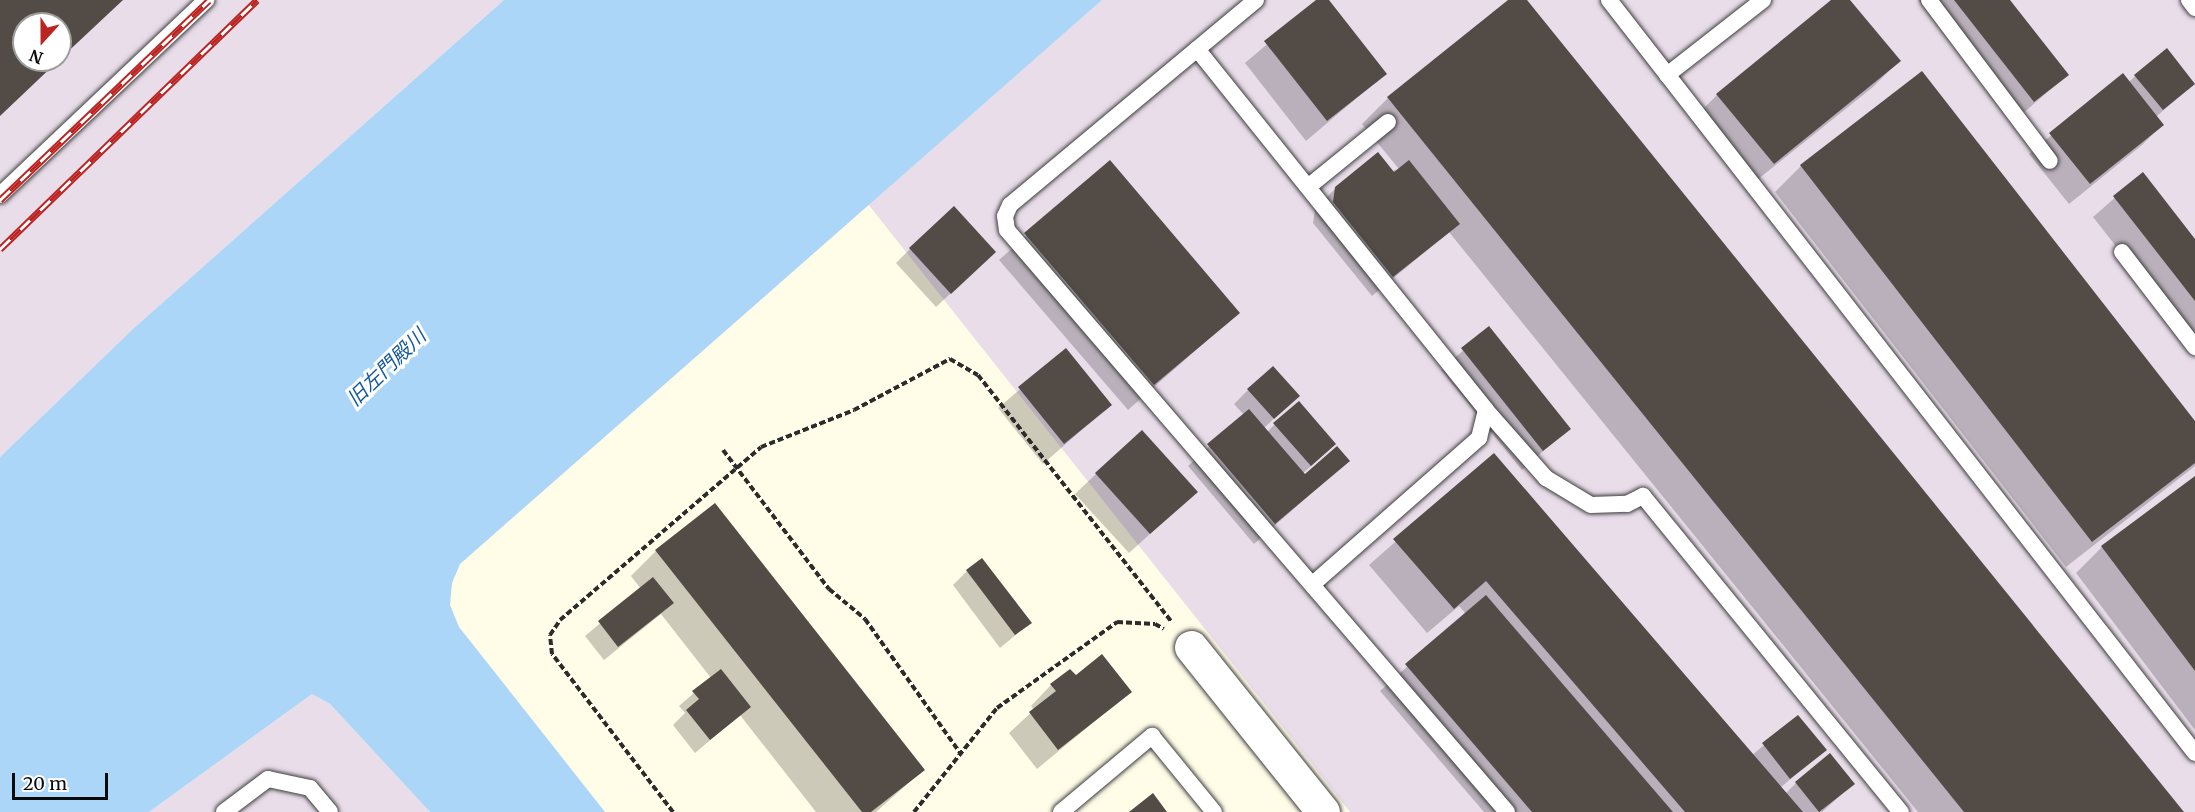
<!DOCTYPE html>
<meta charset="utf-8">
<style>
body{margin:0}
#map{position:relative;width:2195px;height:812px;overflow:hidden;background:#fffce7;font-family:Merriweather,"Noto Sans JP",serif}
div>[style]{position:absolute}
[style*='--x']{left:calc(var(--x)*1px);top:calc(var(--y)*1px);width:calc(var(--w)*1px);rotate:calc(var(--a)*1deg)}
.industrial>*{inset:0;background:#e9ddea}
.water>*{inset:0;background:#abd6f7}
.shadow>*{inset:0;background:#0003}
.building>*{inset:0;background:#534c46}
.path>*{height:4px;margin-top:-2px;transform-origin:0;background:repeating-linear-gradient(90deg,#2c2c2c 0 6px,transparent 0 9px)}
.roads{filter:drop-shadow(0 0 2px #3d3d3d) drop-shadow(0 0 2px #3d3d3d)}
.lane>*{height:16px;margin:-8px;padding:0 8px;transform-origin:8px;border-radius:8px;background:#fff}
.street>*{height:33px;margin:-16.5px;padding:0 16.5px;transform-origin:16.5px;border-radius:16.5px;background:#fff}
.rail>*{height:7px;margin-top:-3.5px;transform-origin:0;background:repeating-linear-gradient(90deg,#fff 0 14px,#bb2421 0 28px);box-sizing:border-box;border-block:2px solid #bb2421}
span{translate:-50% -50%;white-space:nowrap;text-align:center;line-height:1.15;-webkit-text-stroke:6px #fff;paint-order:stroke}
.water-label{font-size:20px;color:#13589c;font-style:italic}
.north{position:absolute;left:12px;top:12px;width:60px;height:60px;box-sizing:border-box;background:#fff;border:2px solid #9d9d9d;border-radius:50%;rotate:201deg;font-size:16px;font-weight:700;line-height:24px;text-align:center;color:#0a0a0a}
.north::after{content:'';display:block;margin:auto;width:21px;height:27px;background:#bb2421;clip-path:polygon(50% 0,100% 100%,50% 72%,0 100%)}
.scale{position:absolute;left:12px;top:773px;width:96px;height:27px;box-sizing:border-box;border:3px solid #0a0a0a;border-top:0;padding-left:8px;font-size:18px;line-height:21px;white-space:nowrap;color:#0a0a0a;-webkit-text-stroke:4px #fff;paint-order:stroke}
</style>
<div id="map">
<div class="industrial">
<div style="clip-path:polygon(evenodd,0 0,504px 0,134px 328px,0 457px,0 0,24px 24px,60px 24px,60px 60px,24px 60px,24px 24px)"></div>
<div style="clip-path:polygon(1102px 0,2195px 0,2195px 812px,1350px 812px,868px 204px)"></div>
<div style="clip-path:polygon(312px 694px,330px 704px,430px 812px,149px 812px)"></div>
</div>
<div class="water">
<div style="clip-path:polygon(504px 0,1102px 0,460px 564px,452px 583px,450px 605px,459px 627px,605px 812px,430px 812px,330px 704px,312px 694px,149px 812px,0 812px,0 457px,134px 328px)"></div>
</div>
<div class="shadow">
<div style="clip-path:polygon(1319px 0,1327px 0,1385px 74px,1306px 141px,1245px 63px)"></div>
<div style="clip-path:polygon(1510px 0,1525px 0,2182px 812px,1918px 812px,1449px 232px,1372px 296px,1313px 223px,1315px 209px,1336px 188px,1399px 169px,1362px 124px,1388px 98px)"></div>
<div style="clip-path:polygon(1834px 0,1849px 0,1899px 61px,1873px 87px,1747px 188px,1692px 120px,1717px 95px)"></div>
<div style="clip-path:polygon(1918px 0,2008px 0,2067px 75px,2013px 122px)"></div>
<div style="clip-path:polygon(1922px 73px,2195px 424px,2195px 466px,2066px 567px,1775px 192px,1801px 166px)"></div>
<div style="clip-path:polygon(2123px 75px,2129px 82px,2135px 76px,2194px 83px,2156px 117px,2162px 125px,2142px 145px,2069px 204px,2029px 154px)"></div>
<div style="clip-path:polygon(1110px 162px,1238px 313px,1128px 410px,999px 260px)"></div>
<div style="clip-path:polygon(2142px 174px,2195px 241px,2195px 333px,2188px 338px,2093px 217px)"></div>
<div style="clip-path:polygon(910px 249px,980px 266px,936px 307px,896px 263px)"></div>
<div style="clip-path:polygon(1489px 328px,1569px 428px,1522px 470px,1441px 370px)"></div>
<div style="clip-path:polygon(1066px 350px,1110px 405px,1043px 464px,998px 408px)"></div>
<div style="clip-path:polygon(1248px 390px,1283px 410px,1264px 428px,1267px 432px,1275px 424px,1320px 458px,1300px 476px,1348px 461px,1254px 544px,1188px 466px,1244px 415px,1234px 404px)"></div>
<div style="clip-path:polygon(1494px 455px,1752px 755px,1798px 717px,1825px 750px,1780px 788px,1785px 794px,1796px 783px,1853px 784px,1822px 812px,1484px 812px,1380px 691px,1466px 614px,1459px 606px,1427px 633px,1369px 565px)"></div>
<div style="clip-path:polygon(1096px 474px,1196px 492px,1129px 553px,1075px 494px)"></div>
<div style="clip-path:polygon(2195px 478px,2195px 730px,2076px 573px,2102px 547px)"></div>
<div style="clip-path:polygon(656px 551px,923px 770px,876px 812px,816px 812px,740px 715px,695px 753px,673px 725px,685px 713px,679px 706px,711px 678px,661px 614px,604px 660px,585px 636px,641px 589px,631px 576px)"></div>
<div style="clip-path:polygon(967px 571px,1030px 623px,1000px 648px,953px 585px)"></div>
<div style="clip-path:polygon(1075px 677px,1130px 692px,1037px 769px,1009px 733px,1034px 710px,1031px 706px,1051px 685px)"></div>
</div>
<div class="building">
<div style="clip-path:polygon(0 0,123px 0,60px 59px,60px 24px,24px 24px,24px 60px,59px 60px,0 116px)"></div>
<div style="clip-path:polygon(1316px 0,1329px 0,1387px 74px,1327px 121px,1264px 41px)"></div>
<div style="clip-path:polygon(1508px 0,1527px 0,2184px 812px,1964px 812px,1387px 97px)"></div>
<div style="clip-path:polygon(1831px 0,1850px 0,1901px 61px,1774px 164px,1716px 94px)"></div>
<div style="clip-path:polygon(1954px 0,2010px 0,2069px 75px,2034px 102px)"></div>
<div style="clip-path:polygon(2167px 48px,2195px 84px,2163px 110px,2134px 75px)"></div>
<div style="clip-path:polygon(1922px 71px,2195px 421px,2195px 463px,2092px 542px,1800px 165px)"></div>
<div style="clip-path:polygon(2123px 73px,2164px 125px,2090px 184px,2049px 133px)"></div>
<div style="clip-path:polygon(1378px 152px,1394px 172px,1409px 160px,1460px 224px,1393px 277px,1333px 202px,1335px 187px)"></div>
<div style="clip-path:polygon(1110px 160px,1240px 313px,1154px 385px,1024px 233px)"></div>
<div style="clip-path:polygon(2143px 172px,2195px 239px,2195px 301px,2113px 196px)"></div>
<div style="clip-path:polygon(954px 206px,996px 252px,951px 294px,909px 248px)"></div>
<div style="clip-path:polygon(1489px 326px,1571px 429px,1543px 451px,1461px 348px)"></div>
<div style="clip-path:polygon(1066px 348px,1112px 405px,1064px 444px,1018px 387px)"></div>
<div style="clip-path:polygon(1273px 366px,1300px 396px,1274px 419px,1247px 389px)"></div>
<div style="clip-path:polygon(1299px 401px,1336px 444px,1311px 466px,1273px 423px)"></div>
<div style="clip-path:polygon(1249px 409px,1305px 474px,1337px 446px,1350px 461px,1275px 524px,1207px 444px)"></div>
<div style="clip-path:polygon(1142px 430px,1198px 492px,1150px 534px,1095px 473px)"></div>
<div style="clip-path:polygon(1494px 453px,1803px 812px,1685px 812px,1486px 581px,1454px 609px,1393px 539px)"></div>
<div style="clip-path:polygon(2195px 476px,2195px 671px,2101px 546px)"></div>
<div style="clip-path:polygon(715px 503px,925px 770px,871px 812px,862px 812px,655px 550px)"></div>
<div style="clip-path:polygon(982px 558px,1032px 623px,1015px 635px,966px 570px)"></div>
<div style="clip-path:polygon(653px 577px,674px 603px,618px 647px,598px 621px)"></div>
<div style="clip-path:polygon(1486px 595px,1673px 812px,1532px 812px,1405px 664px)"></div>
<div style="clip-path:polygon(1102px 654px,1132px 692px,1058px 750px,1029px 712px,1056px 691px,1050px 684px,1070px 669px,1076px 675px)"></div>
<div style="clip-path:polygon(721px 669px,751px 707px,710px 740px,686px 710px,699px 699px,692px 691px)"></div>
<div style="clip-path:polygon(1798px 715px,1827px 750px,1790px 779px,1762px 743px)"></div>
<div style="clip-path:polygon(1830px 753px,1855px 784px,1819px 812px,1795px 782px)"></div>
<div style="clip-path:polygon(1153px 793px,1167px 812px,1129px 812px)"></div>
</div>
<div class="path">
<div style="--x:723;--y:450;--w:175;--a:52.7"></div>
<div style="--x:829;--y:589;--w:47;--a:39.8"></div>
<div style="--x:865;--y:619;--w:166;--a:54.6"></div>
<div style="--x:673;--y:812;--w:199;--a:-127.4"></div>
<div style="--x:552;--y:654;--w:19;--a:-96"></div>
<div style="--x:550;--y:635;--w:18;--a:-56"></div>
<div style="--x:560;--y:620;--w:265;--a:-40.7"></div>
<div style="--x:761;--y:447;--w:100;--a:-21.7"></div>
<div style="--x:854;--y:410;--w:109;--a:-28"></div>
<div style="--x:950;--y:359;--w:32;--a:30"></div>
<div style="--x:978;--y:375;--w:313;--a:51.9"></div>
<div style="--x:914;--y:812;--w:133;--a:-51.4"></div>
<div style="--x:997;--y:708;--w:148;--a:-35.6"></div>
<div style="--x:1117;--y:622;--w:38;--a:3"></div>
<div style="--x:1155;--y:624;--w:10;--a:29"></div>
</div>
<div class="roads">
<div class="lane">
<div style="--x:1256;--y:0;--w:320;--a:140.2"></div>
<div style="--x:1010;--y:205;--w:12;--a:114"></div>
<div style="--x:1005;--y:216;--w:14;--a:82"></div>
<div style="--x:1007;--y:230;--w:767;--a:49.33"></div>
<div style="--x:1609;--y:0;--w:954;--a:52.11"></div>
<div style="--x:1929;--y:0;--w:201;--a:53.1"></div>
<div style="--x:2189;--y:0;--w:10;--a:53"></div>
<div style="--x:1197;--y:49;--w:462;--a:51.3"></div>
<div style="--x:1486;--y:410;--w:91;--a:48.6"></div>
<div style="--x:1546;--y:478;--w:52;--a:31"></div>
<div style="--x:1591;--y:505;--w:36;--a:-2"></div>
<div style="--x:1627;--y:504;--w:18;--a:-27"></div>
<div style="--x:1643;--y:496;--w:408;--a:50.8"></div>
<div style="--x:1667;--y:75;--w:122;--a:-38"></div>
<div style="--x:1308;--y:187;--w:103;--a:-39.1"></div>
<div style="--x:0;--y:195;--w:284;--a:-43.4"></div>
<div style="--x:2122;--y:252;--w:120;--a:52.5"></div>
<div style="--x:1314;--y:583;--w:220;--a:-41.3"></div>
<div style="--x:1479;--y:438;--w:29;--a:-76"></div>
<div style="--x:224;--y:812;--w:55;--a:-36.9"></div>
<div style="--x:268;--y:779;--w:43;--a:12.1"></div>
<div style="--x:310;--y:788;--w:31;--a:50"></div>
<div style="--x:1061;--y:812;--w:119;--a:-39.9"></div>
<div style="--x:1152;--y:736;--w:98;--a:50.8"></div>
</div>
<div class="street">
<div style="--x:1191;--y:647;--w:211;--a:51.3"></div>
</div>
</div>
<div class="rail">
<div style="--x:0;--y:200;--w:289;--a:-43.7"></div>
<div style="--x:0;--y:249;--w:358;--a:-44.1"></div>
</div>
<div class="water-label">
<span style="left:386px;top:367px;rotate:-44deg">旧左門殿川</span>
</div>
<div class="north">N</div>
<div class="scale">20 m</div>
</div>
